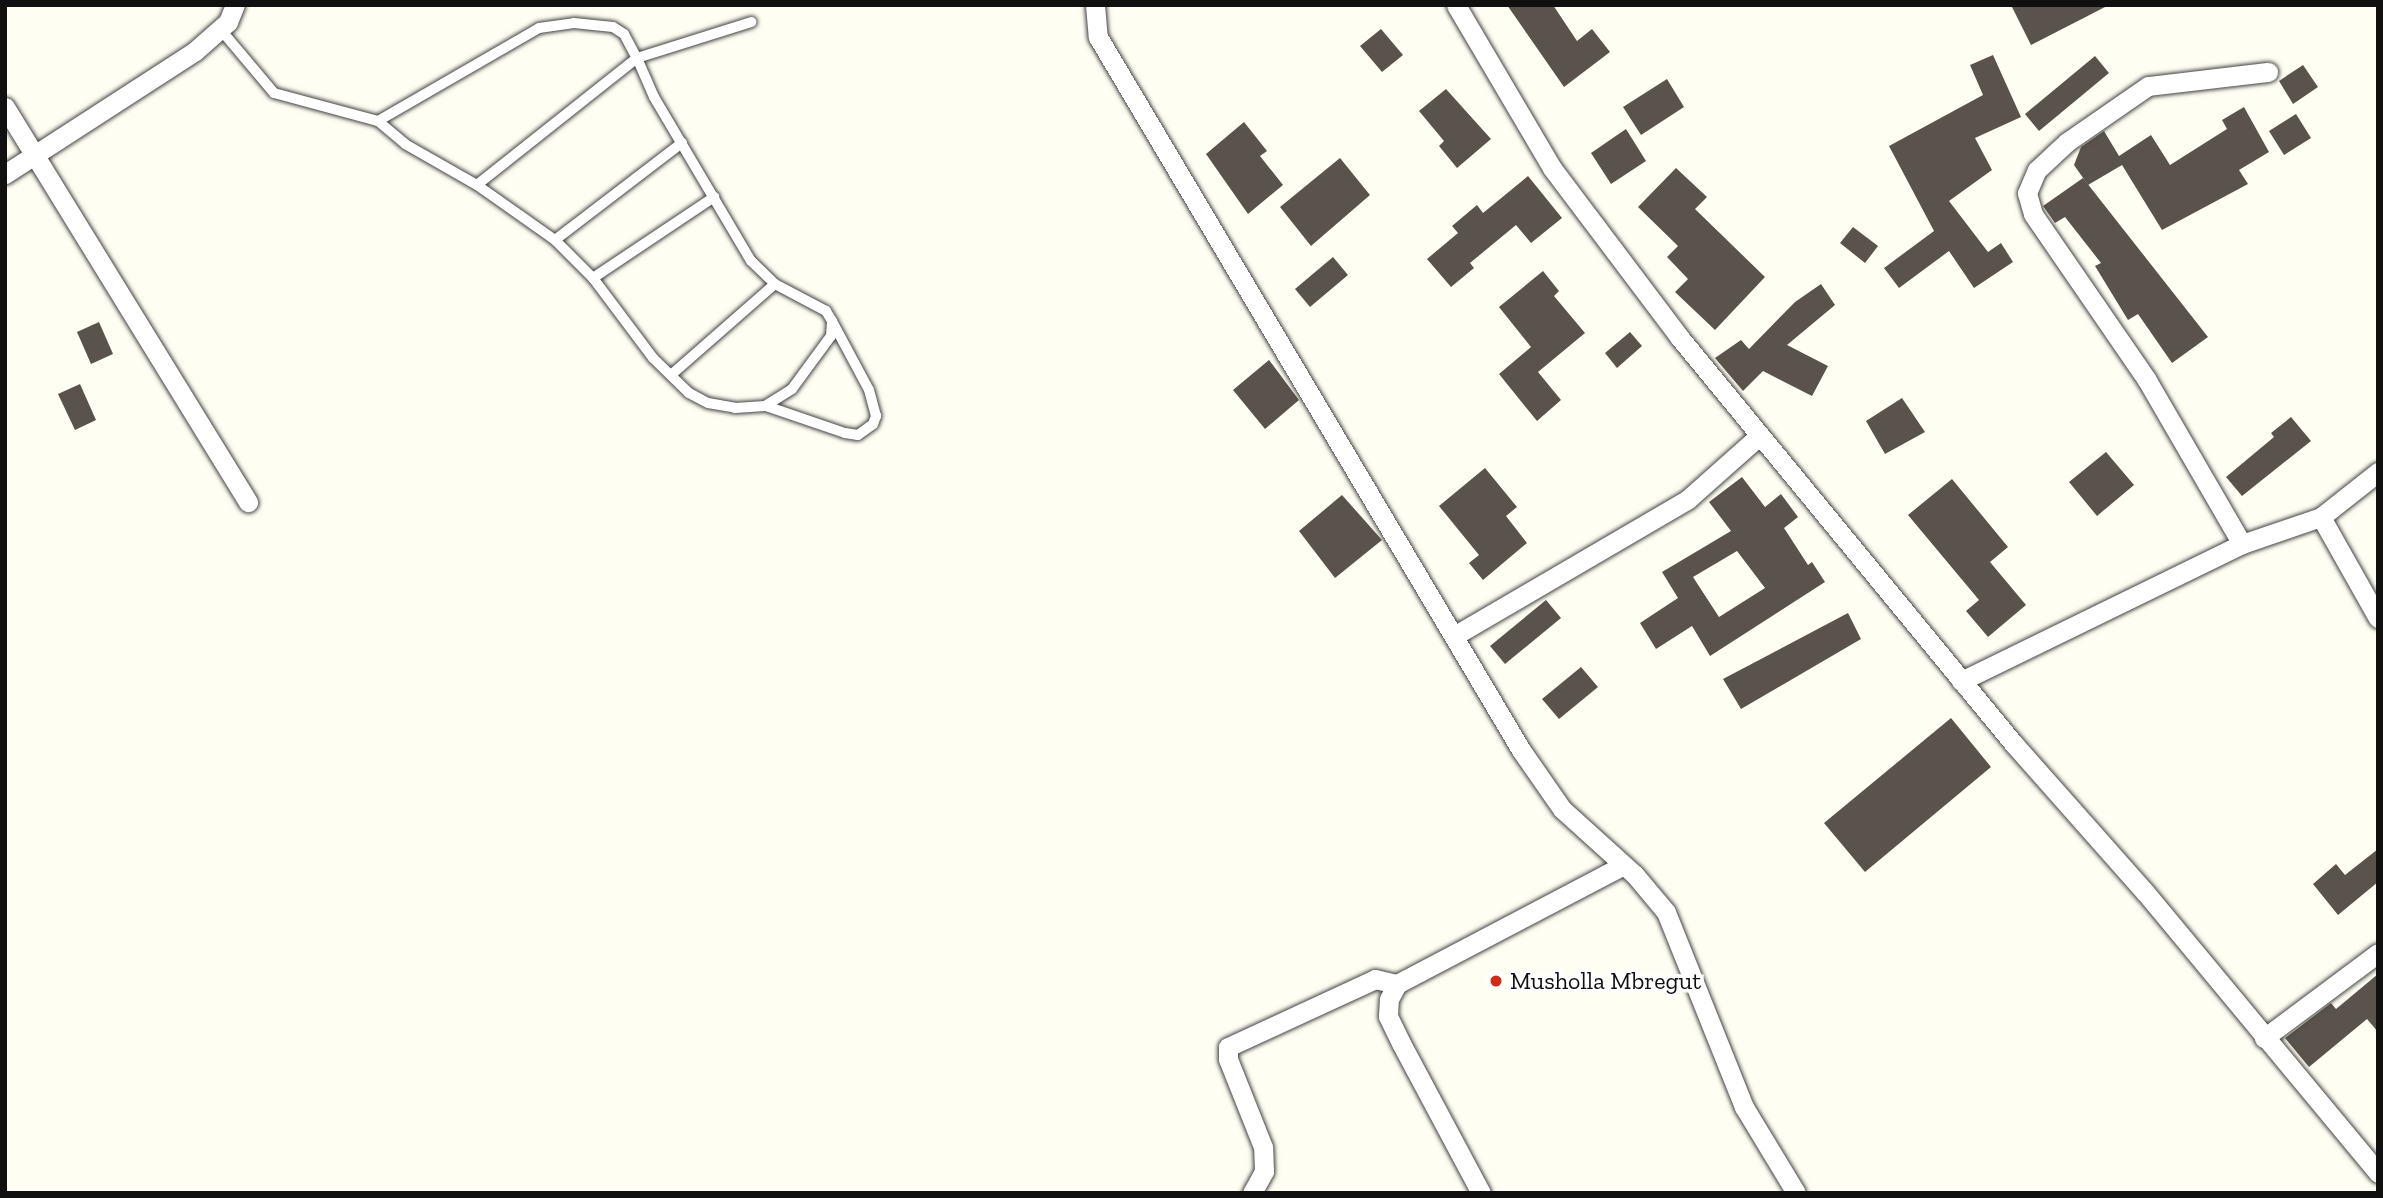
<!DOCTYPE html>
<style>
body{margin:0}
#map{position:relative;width:2383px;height:1198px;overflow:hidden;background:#fffef3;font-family:"Zilla Slab",serif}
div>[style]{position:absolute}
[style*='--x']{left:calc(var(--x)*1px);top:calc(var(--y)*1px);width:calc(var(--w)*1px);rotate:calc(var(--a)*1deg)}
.building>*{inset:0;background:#5a534b}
.roads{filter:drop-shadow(0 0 2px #434343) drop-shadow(0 0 2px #434343)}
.lane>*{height:10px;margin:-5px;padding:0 5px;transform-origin:5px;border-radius:5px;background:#fff}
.street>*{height:19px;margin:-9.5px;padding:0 9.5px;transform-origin:9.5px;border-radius:9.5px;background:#fff}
.dots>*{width:19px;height:19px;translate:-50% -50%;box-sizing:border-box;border:4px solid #fff;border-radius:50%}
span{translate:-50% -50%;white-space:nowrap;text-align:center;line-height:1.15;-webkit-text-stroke:7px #fff;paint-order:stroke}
.poi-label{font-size:24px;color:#101010}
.left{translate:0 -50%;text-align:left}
.frame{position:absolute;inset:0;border:7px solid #101010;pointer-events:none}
</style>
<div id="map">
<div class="building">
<div style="clip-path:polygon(1507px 5px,1553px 5px,1577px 41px,1592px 29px,1610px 52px,1564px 87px)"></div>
<div style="clip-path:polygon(2011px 5px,2109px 5px,2031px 45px)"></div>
<div style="clip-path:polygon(1381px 29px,1403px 55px,1382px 72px,1360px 46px)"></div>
<div style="clip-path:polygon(1993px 55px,2021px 117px,1975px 138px,1992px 170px,1949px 201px,1988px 252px,2001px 243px,2013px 262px,1974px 288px,1949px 251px,1899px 288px,1884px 268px,1934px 231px,1889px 146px,1983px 95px,1970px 65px)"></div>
<div style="clip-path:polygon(2095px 56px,2109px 73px,2039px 131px,2025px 114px)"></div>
<div style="clip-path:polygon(2303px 65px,2318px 87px,2293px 104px,2279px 81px)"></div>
<div style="clip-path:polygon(1667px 79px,1684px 107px,1641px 135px,1623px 107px)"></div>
<div style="clip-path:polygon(1446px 89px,1491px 139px,1457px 168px,1439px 146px,1444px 141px,1419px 111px)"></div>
<div style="clip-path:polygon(2244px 107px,2269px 152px,2239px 170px,2248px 184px,2162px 230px,2122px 165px,2088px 185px,2074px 165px,2081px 147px,2104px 131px,2119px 156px,2151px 135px,2170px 165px,2227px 129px,2222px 120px)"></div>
<div style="clip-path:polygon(2296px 114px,2311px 138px,2284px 155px,2269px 131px)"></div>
<div style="clip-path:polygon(1244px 122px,1267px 151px,1260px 156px,1283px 185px,1248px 214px,1206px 154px)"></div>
<div style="clip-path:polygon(1626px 129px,1646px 161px,1611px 184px,1591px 153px)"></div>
<div style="clip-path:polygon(1340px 158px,1370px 195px,1311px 246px,1280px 207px)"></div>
<div style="clip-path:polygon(1676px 168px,1707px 197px,1695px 209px,1765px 277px,1715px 330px,1675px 292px,1688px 279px,1667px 257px,1678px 246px,1638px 207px)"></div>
<div style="clip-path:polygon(1528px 176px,1562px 218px,1531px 243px,1516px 225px,1470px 263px,1474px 268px,1451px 287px,1427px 259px,1458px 233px,1452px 226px,1477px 205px,1483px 213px)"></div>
<div style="clip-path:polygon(2083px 178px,2208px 337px,2172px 363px,2138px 314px,2128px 320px,2095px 266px,2101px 263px,2065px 217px,2055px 223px,2043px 206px)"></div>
<div style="clip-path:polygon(1853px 227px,1878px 246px,1865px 263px,1840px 243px)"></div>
<div style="clip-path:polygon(1333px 257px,1348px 275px,1310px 307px,1295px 289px)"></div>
<div style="clip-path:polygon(1543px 271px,1559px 291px,1554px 296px,1585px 333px,1538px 372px,1561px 400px,1537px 421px,1499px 374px,1531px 347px,1499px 307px)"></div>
<div style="clip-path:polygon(1821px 284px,1835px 305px,1787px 345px,1828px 366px,1812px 396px,1763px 371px,1743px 391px,1715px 358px,1741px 340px,1749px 349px,1795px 302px)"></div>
<div style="clip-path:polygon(99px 322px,113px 354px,91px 364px,77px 332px)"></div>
<div style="clip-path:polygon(1630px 332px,1642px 346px,1617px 368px,1605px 353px)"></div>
<div style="clip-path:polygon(1269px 360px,1299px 400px,1265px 429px,1233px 390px)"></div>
<div style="clip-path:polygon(80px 384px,96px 420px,75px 430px,58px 394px)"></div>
<div style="clip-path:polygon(1902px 398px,1925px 432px,1885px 454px,1866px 421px)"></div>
<div style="clip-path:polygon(2291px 417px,2311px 441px,2242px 496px,2226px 477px,2274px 437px,2271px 433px)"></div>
<div style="clip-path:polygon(2106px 452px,2134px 485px,2097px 516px,2069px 482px)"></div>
<div style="clip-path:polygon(1485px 468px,1517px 507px,1506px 516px,1527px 543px,1483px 580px,1469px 563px,1479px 555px,1439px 506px)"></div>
<div style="clip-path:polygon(evenodd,1742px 477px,1765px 507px,1781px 494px,1798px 517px,1784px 528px,1808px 565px,1812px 562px,1825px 582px,1710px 656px,1692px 626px,1656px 649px,1640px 623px,1678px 598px,1662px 572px,1731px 531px,1709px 502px,1742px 477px,1737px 551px,1765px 588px,1719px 617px,1693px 577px,1737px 551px)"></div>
<div style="clip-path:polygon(1952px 479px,2008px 547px,1990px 562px,2026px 605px,1988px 637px,1966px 611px,1979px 600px,1908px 515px)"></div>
<div style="clip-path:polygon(1342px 495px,1382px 540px,1335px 578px,1299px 531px)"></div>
<div style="clip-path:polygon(1546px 600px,1561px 618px,1505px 664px,1490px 646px)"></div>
<div style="clip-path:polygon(1848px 613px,1861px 639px,1741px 709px,1723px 679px)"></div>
<div style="clip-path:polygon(1581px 667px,1598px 687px,1559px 719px,1542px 699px)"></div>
<div style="clip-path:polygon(1951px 718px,1991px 767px,1865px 872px,1824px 823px)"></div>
<div style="clip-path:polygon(2378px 849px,2378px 882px,2338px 915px,2313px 884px,2336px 864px,2345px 875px)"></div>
<div style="clip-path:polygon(2378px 974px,2378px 1032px,2367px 1019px,2309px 1067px,2285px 1038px,2331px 1003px,2336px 1009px)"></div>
</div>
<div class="roads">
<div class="lane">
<div style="--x:221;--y:30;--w:82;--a:49.9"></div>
<div style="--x:274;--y:93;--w:108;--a:15.1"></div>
<div style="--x:378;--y:121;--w:35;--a:40"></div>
<div style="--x:405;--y:144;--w:83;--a:29.7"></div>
<div style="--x:477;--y:185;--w:95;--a:35.2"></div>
<div style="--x:555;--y:240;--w:54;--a:45"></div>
<div style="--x:593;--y:278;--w:100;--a:53.1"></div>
<div style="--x:653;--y:358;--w:50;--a:44.2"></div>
<div style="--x:689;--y:393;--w:21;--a:28"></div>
<div style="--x:708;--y:403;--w:27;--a:10"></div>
<div style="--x:735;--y:408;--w:30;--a:-4"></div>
<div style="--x:765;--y:406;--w:32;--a:-32"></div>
<div style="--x:792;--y:389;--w:66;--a:-53.7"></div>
<div style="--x:831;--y:336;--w:15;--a:-86"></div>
<div style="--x:832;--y:321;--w:12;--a:-121"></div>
<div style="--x:826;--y:311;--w:58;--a:-152.1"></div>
<div style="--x:775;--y:284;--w:33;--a:-136"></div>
<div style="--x:751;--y:261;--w:191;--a:-120.6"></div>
<div style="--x:654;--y:97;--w:43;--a:-113.6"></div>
<div style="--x:637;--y:58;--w:120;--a:-17.5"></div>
<div style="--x:378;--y:121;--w:186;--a:-30"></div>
<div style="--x:539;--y:28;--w:35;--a:-8"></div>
<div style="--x:574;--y:23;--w:39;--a:6"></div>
<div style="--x:613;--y:27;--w:13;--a:32"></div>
<div style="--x:624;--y:34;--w:27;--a:62"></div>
<div style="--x:637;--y:58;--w:204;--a:141.6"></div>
<div style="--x:555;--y:240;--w:160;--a:-37.4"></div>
<div style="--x:593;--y:278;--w:146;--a:-33.8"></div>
<div style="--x:671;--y:375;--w:138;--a:-41.2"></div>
<div style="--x:766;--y:406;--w:83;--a:18.9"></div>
<div style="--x:845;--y:433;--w:13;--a:9"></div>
<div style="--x:858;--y:435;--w:19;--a:-36"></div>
<div style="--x:873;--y:424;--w:9;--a:-69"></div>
<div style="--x:876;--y:416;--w:27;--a:-105"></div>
<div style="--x:869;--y:390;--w:78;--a:-118.2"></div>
</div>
<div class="street">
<div style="--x:1095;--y:5;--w:32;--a:85"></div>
<div style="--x:1098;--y:37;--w:829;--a:59.32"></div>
<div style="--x:1521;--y:750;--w:72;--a:55.2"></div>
<div style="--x:1562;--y:809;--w:98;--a:42.1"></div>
<div style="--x:1635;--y:875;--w:48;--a:50"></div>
<div style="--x:1666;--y:912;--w:210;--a:68.2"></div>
<div style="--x:1744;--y:1107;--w:100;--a:58.8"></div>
<div style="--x:1456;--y:5;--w:189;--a:59.5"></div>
<div style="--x:1552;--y:168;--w:213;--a:53"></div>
<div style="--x:1680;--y:338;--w:524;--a:50.57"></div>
<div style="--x:2013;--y:743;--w:199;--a:48.5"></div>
<div style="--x:2145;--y:892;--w:365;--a:50.3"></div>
<div style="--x:5;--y:107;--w:464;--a:58.4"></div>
<div style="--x:5;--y:174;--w:226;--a:-32.9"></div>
<div style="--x:195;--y:51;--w:44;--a:-41.3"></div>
<div style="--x:228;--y:22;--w:18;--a:-68"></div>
<div style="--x:2321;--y:517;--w:116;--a:60.6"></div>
<div style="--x:2242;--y:544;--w:190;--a:-120.1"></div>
<div style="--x:2147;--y:380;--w:201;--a:-124.5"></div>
<div style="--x:2033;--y:214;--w:22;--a:-106"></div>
<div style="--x:2027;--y:193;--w:25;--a:-67"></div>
<div style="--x:2037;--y:170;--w:41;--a:-43"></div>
<div style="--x:2067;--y:142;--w:98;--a:-34.7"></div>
<div style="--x:2148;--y:86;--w:121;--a:-6.7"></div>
<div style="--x:1454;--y:636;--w:271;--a:-30.3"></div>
<div style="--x:1688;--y:499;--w:95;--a:-41.6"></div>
<div style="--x:1961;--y:681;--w:313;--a:-26"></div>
<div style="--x:2242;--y:544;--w:83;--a:-18.9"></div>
<div style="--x:2321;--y:517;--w:73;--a:-38.3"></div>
<div style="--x:2264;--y:1038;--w:142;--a:-36.7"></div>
<div style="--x:1252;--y:1193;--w:25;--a:-61"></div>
<div style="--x:1264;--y:1171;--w:24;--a:-92"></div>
<div style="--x:1263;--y:1147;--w:95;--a:-111.7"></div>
<div style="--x:1228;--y:1059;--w:12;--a:-90"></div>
<div style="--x:1228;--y:1047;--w:162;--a:-24.8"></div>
<div style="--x:1375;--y:979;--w:23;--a:13"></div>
<div style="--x:1481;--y:1193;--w:170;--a:-118.1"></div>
<div style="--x:1401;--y:1043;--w:30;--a:-116"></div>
<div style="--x:1388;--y:1016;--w:17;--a:-87"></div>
<div style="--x:1389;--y:999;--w:17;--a:-62"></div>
<div style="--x:1397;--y:984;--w:254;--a:-27.7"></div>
</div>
</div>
<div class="dots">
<div style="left:1496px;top:981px;background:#d12a17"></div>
</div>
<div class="poi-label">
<span class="left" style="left:1510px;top:981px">Musholla Mbregut</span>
</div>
<div class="frame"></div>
</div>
